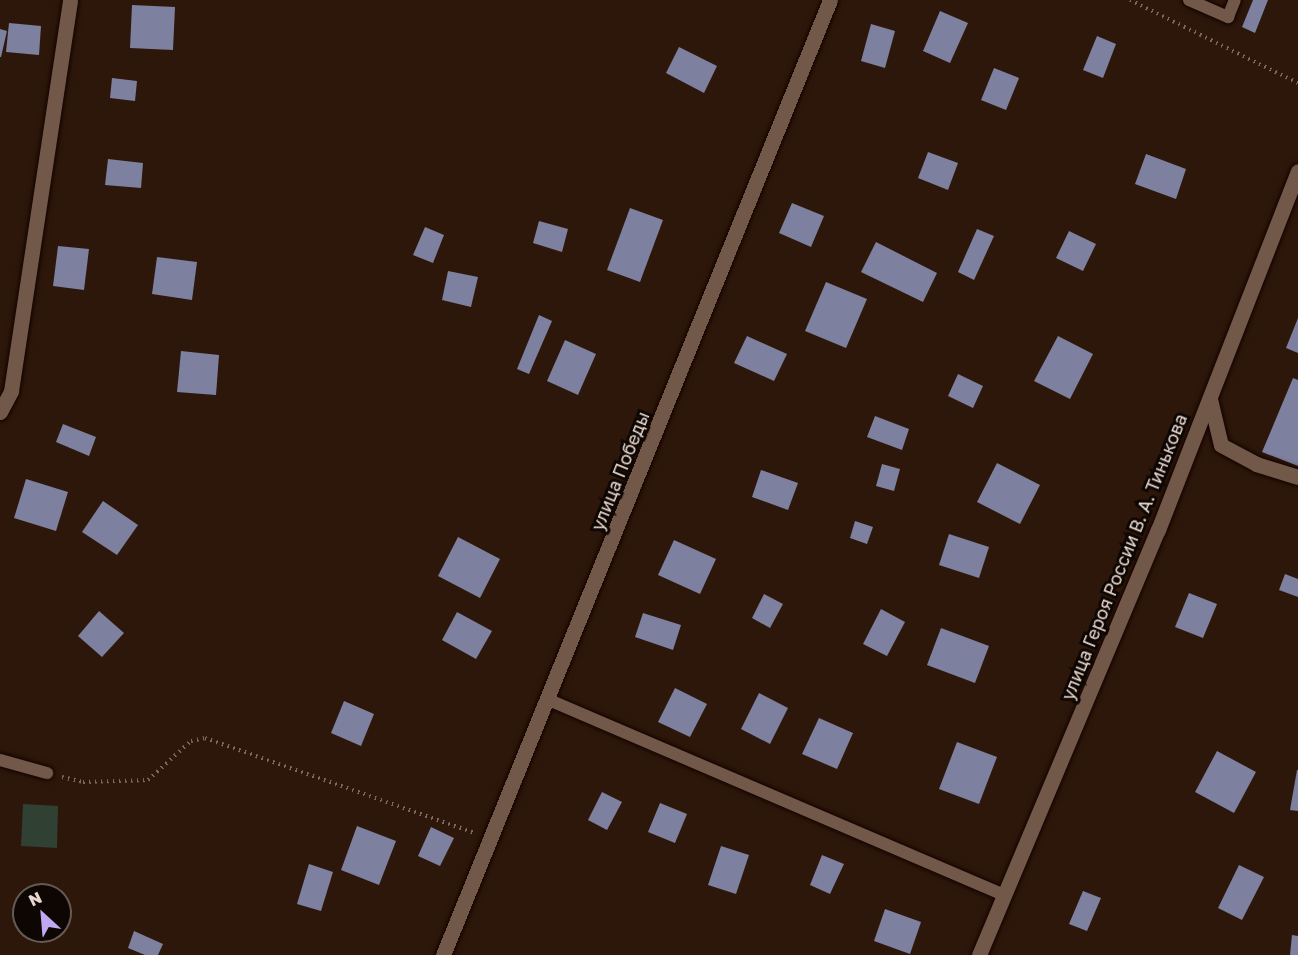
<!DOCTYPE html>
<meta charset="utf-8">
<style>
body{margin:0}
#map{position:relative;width:1298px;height:955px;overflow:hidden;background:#2d170a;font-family:"Golos Text",sans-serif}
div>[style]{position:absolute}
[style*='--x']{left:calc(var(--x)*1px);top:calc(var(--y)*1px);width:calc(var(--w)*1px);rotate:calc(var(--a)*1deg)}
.green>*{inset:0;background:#304033}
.building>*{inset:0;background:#7d809e}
.path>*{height:4px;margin-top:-2px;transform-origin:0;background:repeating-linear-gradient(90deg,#7c685e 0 1.5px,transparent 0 6px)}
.roads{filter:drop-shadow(0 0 2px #140300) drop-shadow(0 0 2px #140300)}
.service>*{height:12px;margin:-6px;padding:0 6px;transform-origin:6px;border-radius:6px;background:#725849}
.minor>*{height:15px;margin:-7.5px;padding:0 7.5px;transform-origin:7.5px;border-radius:7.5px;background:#725849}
.tertiary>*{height:15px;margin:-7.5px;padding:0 7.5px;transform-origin:7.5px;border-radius:7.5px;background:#725849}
span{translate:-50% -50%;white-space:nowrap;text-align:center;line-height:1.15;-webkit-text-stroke:6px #0e0602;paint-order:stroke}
.street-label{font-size:18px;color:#e8d8d0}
.north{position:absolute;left:12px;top:883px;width:60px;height:60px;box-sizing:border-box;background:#0e0602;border:2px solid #655a54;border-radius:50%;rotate:334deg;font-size:16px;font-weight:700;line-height:24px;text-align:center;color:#e8d8d0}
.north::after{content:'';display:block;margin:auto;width:21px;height:27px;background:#c0a8f3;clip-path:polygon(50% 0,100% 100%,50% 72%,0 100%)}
</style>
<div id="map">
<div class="green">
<div style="clip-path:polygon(23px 804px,58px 806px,57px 848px,21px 846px)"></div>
</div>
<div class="building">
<div style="clip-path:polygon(1253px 0,1268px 0,1255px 33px,1242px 27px)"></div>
<div style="clip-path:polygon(132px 5px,175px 7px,173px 50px,130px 48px)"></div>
<div style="clip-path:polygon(940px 11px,968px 23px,950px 63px,923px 51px)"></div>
<div style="clip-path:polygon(9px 23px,41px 26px,39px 55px,6px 52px)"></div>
<div style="clip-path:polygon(871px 24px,895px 31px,885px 68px,861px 61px)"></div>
<div style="clip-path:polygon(0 29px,7px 31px,1px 57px,0 57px)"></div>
<div style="clip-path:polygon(1097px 36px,1116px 44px,1103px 78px,1083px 70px)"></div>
<div style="clip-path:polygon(679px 47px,717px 66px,704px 93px,666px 73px)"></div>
<div style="clip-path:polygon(994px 68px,1019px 78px,1006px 110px,981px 100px)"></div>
<div style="clip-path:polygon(112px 78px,137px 81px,135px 101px,110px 98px)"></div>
<div style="clip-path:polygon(928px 152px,958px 163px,948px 190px,918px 178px)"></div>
<div style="clip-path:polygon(1146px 154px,1186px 169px,1176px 199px,1135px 184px)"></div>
<div style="clip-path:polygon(108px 159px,143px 163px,141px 188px,105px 185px)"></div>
<div style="clip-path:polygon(792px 203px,824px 216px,811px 247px,779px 233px)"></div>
<div style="clip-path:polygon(630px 208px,663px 220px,640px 282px,607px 270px)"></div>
<div style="clip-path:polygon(539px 221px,568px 229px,562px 252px,533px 243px)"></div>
<div style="clip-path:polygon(425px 227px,444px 235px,433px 263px,413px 255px)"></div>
<div style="clip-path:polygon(977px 229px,994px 236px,974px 280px,958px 272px)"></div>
<div style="clip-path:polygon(1069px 231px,1096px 244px,1083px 271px,1056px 258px)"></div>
<div style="clip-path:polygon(876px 242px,937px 273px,923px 302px,861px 272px)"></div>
<div style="clip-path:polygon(58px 246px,89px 249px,84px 290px,53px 286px)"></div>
<div style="clip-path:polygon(157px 257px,197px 262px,192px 300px,152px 294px)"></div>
<div style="clip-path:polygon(448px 271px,478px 277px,471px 307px,442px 300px)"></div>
<div style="clip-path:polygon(826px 282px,867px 299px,846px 348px,805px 331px)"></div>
<div style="clip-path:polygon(539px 315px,552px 321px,529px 374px,517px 369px)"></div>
<div style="clip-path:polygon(1298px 318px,1298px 353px,1286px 348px)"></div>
<div style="clip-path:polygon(747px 336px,787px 354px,774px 381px,734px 363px)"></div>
<div style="clip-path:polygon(1058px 336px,1093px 354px,1070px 399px,1034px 381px)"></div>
<div style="clip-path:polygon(565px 340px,596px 354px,578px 395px,547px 381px)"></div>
<div style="clip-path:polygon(181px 351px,219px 355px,216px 395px,177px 392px)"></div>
<div style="clip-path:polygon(958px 374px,983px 386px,973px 408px,948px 396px)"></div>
<div style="clip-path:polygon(1293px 378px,1298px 380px,1298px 466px,1262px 452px)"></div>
<div style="clip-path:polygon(875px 416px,909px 429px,902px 450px,867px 437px)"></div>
<div style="clip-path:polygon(63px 424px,96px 437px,89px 456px,56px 442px)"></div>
<div style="clip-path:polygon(997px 463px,1040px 485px,1020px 524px,977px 502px)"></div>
<div style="clip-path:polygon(882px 464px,900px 469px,894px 491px,876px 486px)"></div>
<div style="clip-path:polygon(761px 470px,798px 483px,788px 510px,752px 497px)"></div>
<div style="clip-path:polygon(26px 479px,68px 492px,56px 531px,14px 518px)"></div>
<div style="clip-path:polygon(103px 501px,138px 525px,117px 555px,82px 532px)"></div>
<div style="clip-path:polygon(855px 521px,873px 527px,867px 544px,850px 538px)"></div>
<div style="clip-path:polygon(949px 534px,989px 547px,979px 578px,939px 565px)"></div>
<div style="clip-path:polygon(458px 537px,500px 559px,480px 598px,438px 576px)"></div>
<div style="clip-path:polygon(674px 540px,716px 559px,700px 594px,658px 575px)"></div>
<div style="clip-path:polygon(1285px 574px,1298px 579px,1298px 597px,1279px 590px)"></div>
<div style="clip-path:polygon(1189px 593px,1217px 604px,1203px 638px,1175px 627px)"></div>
<div style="clip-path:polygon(764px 594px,783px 604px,770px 628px,752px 618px)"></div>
<div style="clip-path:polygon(881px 609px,905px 622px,887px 656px,863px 644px)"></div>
<div style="clip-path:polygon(99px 611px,124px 633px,102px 657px,78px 636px)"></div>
<div style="clip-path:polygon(457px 612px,492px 631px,476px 659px,442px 640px)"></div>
<div style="clip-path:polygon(643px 613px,681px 625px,673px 650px,635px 637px)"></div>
<div style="clip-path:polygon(941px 628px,989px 646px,975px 683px,927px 665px)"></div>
<div style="clip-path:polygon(675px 688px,707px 704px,690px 737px,658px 722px)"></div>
<div style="clip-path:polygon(759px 693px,788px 708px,770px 744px,741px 729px)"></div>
<div style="clip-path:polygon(344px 701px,374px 714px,361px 746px,331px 733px)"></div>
<div style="clip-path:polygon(819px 718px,853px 733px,837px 769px,802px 754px)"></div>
<div style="clip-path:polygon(957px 742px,997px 757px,979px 804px,939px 789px)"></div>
<div style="clip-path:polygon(1217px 751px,1256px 772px,1234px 813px,1195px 792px)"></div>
<div style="clip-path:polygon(1297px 770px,1298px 770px,1298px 811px,1290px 810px)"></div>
<div style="clip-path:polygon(602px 792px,622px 802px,607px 830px,588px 820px)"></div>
<div style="clip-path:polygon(660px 803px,687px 814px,675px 843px,648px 832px)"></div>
<div style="clip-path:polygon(357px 826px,396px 841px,379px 885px,341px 870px)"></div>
<div style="clip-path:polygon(431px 827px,454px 838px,440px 866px,418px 856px)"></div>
<div style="clip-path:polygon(721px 846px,749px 855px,736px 894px,708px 885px)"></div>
<div style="clip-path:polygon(822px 855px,844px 864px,830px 894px,810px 885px)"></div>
<div style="clip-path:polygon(309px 864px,333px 872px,321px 911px,297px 904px)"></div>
<div style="clip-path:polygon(1239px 865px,1264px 877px,1242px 920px,1218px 908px)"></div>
<div style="clip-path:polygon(1083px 891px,1101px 898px,1087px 931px,1069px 924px)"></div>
<div style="clip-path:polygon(885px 909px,921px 922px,910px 954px,874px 941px)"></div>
<div style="clip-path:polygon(134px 931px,163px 944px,158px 955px,145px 955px,128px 948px)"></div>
<div style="clip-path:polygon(1292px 935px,1298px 936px,1298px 955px,1290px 955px)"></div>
</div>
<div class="path">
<div style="--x:1130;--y:0;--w:187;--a:26.3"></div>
<div style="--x:62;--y:777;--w:22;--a:13"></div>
<div style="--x:83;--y:782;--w:65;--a:-1.8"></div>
<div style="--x:148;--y:780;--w:58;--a:-42.2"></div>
<div style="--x:191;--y:741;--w:14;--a:-12"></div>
<div style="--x:205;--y:738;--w:286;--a:19.4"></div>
</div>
<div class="roads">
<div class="service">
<div style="--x:1189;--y:0;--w:43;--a:23.6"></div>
<div style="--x:1228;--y:17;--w:18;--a:-68"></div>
<div style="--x:549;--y:700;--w:495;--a:23.2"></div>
<div style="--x:0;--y:760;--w:49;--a:15.5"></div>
</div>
<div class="minor">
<div style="--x:1210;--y:399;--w:47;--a:76.6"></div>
<div style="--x:1221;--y:445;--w:40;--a:28"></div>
<div style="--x:1256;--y:464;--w:44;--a:17.2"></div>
<div style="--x:0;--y:412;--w:24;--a:-62"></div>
<div style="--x:11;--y:391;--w:395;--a:-81.4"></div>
<div style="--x:443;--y:955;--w:1030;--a:-67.94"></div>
</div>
<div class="tertiary">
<div style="--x:979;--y:955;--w:461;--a:-67.2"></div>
<div style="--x:1158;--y:530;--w:385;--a:-68.7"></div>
</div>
</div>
<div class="street-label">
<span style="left:620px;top:471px;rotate:-68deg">улица Победы</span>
<span style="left:1124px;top:557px;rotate:-68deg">улица Героя России В. А. Тинькова</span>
</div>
<div class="north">N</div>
</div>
